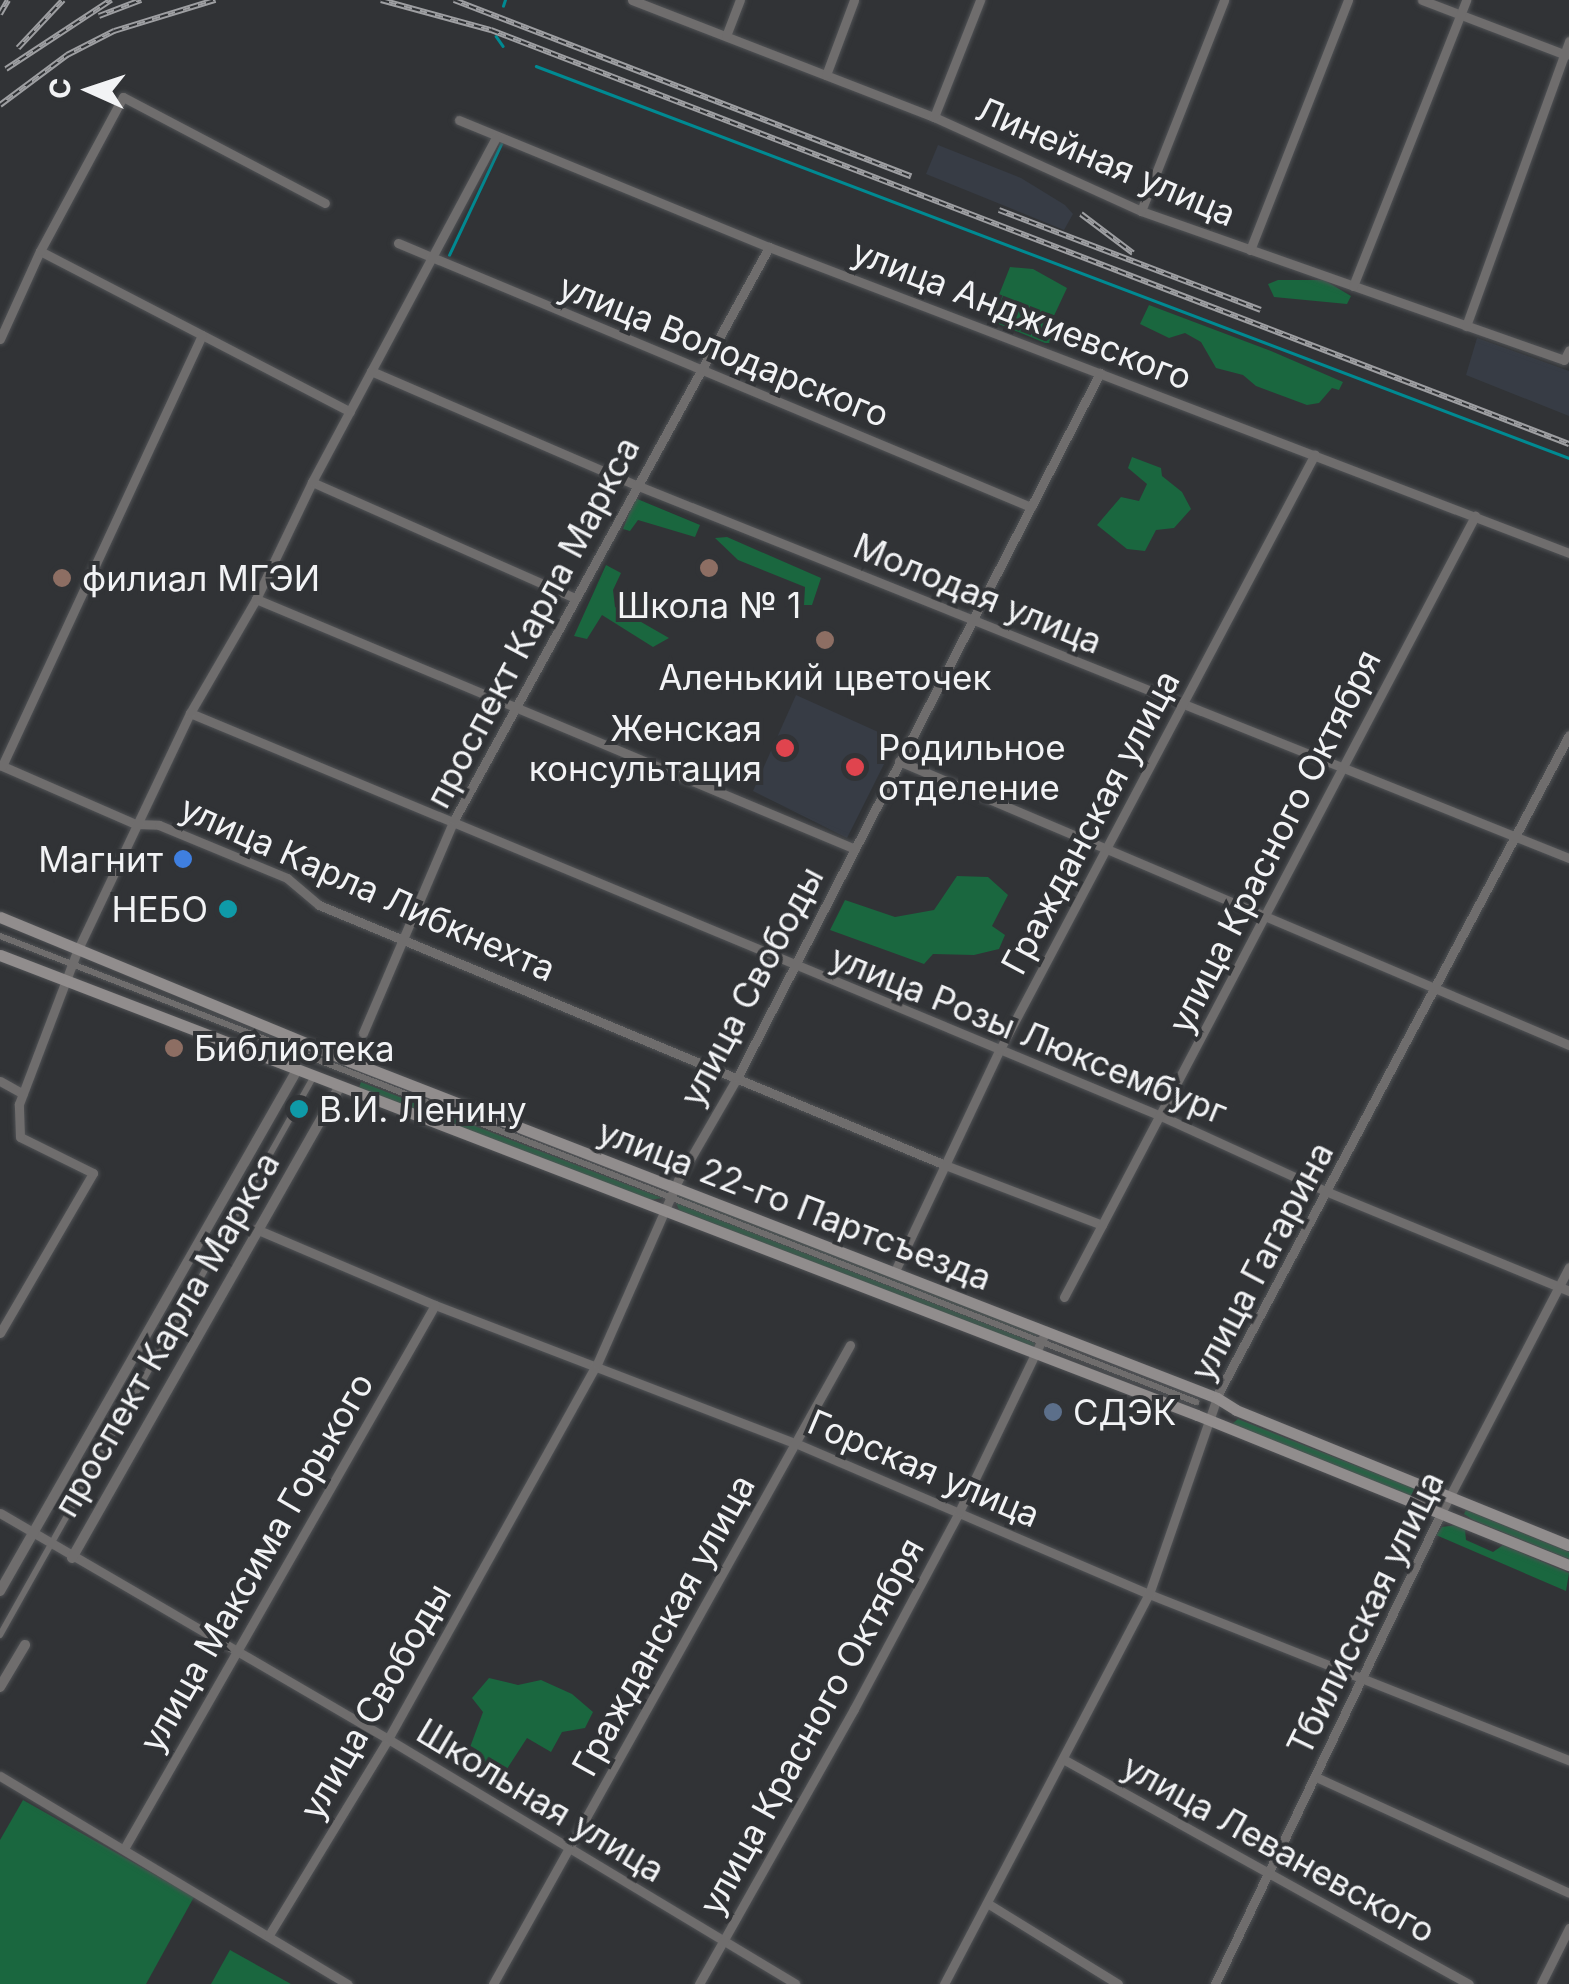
<!DOCTYPE html>
<meta charset="utf-8">
<style>
body{margin:0}
#map{position:relative;width:1569px;height:1984px;overflow:hidden;background:#313336;font-family:Inter,sans-serif}
div>[style]{position:absolute}
[style*='--x']{left:calc(var(--x)*1px);top:calc(var(--y)*1px);width:calc(var(--w)*1px);rotate:calc(var(--a)*1deg)}
.built>*{inset:0;background:#373c45}
.green>*{inset:0;background:#1a673f}
.stream>*{height:2.5px;margin:-1.25px;padding:0 1.25px;transform-origin:1.25px;border-radius:1.25px;background:#008a92}
.roads{filter:drop-shadow(0 0 2px #505255) drop-shadow(0 0 2px #505255)}
.pedestrian>*{height:6px;margin:-3px;padding:0 3px;transform-origin:3px;border-radius:3px;background:#6f6d6d}
.minor>*{height:9px;margin:-4.5px;padding:0 4.5px;transform-origin:4.5px;border-radius:4.5px;background:#6f6d6d}
.tertiary>*{height:10px;margin:-5px;padding:0 5px;transform-origin:5px;border-radius:5px;background:#6f6d6d}
.secondary>*{height:11px;margin:-5.5px;padding:0 5.5px;transform-origin:5.5px;border-radius:5.5px;background:#918d8d}
.rail>*{height:6px;margin-top:-3px;transform-origin:0;background:repeating-linear-gradient(90deg,#313336 0 8px,#9e9fa2 0 16px);box-sizing:border-box;border-block:2px solid #9e9fa2}
.dots>*{width:28px;height:28px;translate:-50% -50%;box-sizing:border-box;border:5px solid #313336;border-radius:50%}
span{translate:-50% -50%;white-space:nowrap;text-align:center;line-height:1.15;-webkit-text-stroke:8px #313336;paint-order:stroke}
.street-label{font-size:35px;color:#f2f3f5}
.poi-label{font-size:35px;color:#f2f3f5}
.left{translate:0 -50%;text-align:left}
.right{translate:-100% -50%;text-align:right}
.north{position:absolute;left:40px;top:40px;width:100px;height:100px;-webkit-text-stroke:8px #313336;paint-order:stroke;rotate:273deg;font-size:28px;font-weight:700;line-height:40px;text-align:center;color:#f2f3f5}
.north::after{content:'';display:block;margin:auto;width:35px;height:45px;background:#f2f3f5;clip-path:polygon(50% 0,100% 100%,50% 72%,0 100%)}
</style>
<div id="map">
<div class="built">
<div style="clip-path:polygon(938px 145px,1021px 178px,1065px 205px,1073px 214px,1064px 230px,926px 174px)"></div>
<div style="clip-path:polygon(1477px 338px,1569px 371px,1569px 416px,1466px 375px)"></div>
<div style="clip-path:polygon(796px 695px,896px 740px,847px 838px,753px 791px)"></div>
</div>
<div class="green">
<div style="clip-path:polygon(1010px 267px,1033px 269px,1067px 288px,1052px 320px,1063px 331px,1060px 343px,1045px 343px,989px 320px)"></div>
<div style="clip-path:polygon(1278px 280px,1324px 280px,1351px 296px,1347px 304px,1274px 297px,1268px 284px)"></div>
<div style="clip-path:polygon(1149px 305px,1271px 351px,1343px 382px,1339px 390px,1332px 388px,1319px 403px,1307px 405px,1256px 386px,1243px 375px,1216px 368px,1201px 342px,1185px 333px,1169px 338px,1140px 324px)"></div>
<div style="clip-path:polygon(1132px 457px,1161px 468px,1162px 476px,1182px 492px,1191px 509px,1174px 528px,1156px 530px,1145px 551px,1127px 549px,1097px 525px,1121px 497px,1139px 501px,1147px 484px,1128px 468px)"></div>
<div style="clip-path:polygon(635px 498px,700px 525px,695px 537px,638px 520px,630px 531px,623px 529px)"></div>
<div style="clip-path:polygon(727px 537px,821px 578px,812px 605px,804px 605px,805px 587px,738px 560px,715px 538px)"></div>
<div style="clip-path:polygon(606px 565px,621px 573px,613px 590px,615px 607px,669px 638px,653px 647px,602px 615px,587px 639px,574px 636px)"></div>
<div style="clip-path:polygon(957px 876px,988px 877px,1008px 895px,992px 926px,1005px 935px,999px 949px,974px 955px,933px 954px,924px 964px,830px 930px,845px 900px,895px 917px,934px 910px)"></div>
<div style="clip-path:polygon(361px 1082px,662px 1198px,650px 1200px,359px 1088px)"></div>
<div style="clip-path:polygon(679px 1194px,1037px 1333px,1037px 1337px,677px 1198px)"></div>
<div style="clip-path:polygon(676px 1203px,1035px 1343px,1034px 1348px,679px 1210px)"></div>
<div style="clip-path:polygon(1238px 1419px,1423px 1492px,1427px 1497px,1419px 1499px,1232px 1424px)"></div>
<div style="clip-path:polygon(1466px 1510px,1569px 1552px,1569px 1559px,1473px 1520px,1464px 1514px)"></div>
<div style="clip-path:polygon(1456px 1525px,1465px 1529px,1466px 1540px,1493px 1552px,1503px 1545px,1569px 1573px,1566px 1591px,1436px 1535px,1442px 1527px)"></div>
<div style="clip-path:polygon(489px 1678px,518px 1685px,541px 1680px,572px 1694px,593px 1712px,585px 1728px,562px 1732px,551px 1752px,527px 1738px,505px 1772px,491px 1769px,469px 1750px,483px 1712px,472px 1698px)"></div>
<div style="clip-path:polygon(23px 1800px,194px 1897px,146px 1984px,0 1984px,0 1840px)"></div>
<div style="clip-path:polygon(230px 1950px,291px 1984px,211px 1984px)"></div>
</div>
<div class="stream">
<div style="--x:503;--y:6;--w:6;--a:-72"></div>
<div style="--x:496;--y:36;--w:12;--a:55"></div>
<div style="--x:536;--y:66;--w:1105;--a:20.78"></div>
<div style="--x:449;--y:255;--w:123;--a:-64.9"></div>
</div>
<div class="roads">
<div class="pedestrian">
<div style="--x:0;--y:936;--w:1284;--a:21.29"></div>
<div style="--x:0;--y:1635;--w:641;--a:-60.68"></div>
</div>
<div class="minor">
<div style="--x:632;--y:0;--w:324;--a:21.2"></div>
<div style="--x:934;--y:117;--w:227;--a:24.4"></div>
<div style="--x:1141;--y:211;--w:448;--a:19.4"></div>
<div style="--x:1564;--y:360;--w:11;--a:-63"></div>
<div style="--x:1422;--y:0;--w:154;--a:20.9"></div>
<div style="--x:726;--y:36;--w:39;--a:-69"></div>
<div style="--x:826;--y:75;--w:80;--a:-69.5"></div>
<div style="--x:934;--y:117;--w:126;--a:-68.5"></div>
<div style="--x:459;--y:120;--w:335;--a:22.3"></div>
<div style="--x:769;--y:247;--w:857;--a:20.93"></div>
<div style="--x:1141;--y:211;--w:227;--a:-68.5"></div>
<div style="--x:398;--y:243;--w:686;--a:22.64"></div>
<div style="--x:1250;--y:250;--w:269;--a:-68.6"></div>
<div style="--x:40;--y:251;--w:349;--a:27.4"></div>
<div style="--x:1353;--y:286;--w:308;--a:-68.4"></div>
<div style="--x:1466;--y:326;--w:303;--a:-70.1"></div>
<div style="--x:0;--y:339;--w:97;--a:-65.6"></div>
<div style="--x:40;--y:251;--w:175;--a:-61.7"></div>
<div style="--x:123;--y:97;--w:228;--a:27.7"></div>
<div style="--x:371;--y:371;--w:288;--a:23.3"></div>
<div style="--x:636;--y:485;--w:1005;--a:21.79"></div>
<div style="--x:312;--y:482;--w:287;--a:23.8"></div>
<div style="--x:256;--y:599;--w:649;--a:22.65"></div>
<div style="--x:190;--y:713;--w:1051;--a:22.54"></div>
<div style="--x:1161;--y:1116;--w:183;--a:24.5"></div>
<div style="--x:1328;--y:1192;--w:261;--a:22.3"></div>
<div style="--x:899;--y:761;--w:728;--a:22.97"></div>
<div style="--x:0;--y:765;--w:148;--a:23.5"></div>
<div style="--x:136;--y:824;--w:23;--a:2"></div>
<div style="--x:159;--y:825;--w:139;--a:22.5"></div>
<div style="--x:287;--y:878;--w:42;--a:40.2"></div>
<div style="--x:319;--y:905;--w:678;--a:22.55"></div>
<div style="--x:945;--y:1165;--w:168;--a:20.9"></div>
<div style="--x:2;--y:766;--w:475;--a:-65.1"></div>
<div style="--x:363;--y:1033;--w:232;--a:-66.9"></div>
<div style="--x:454;--y:820;--w:654;--a:-61.2"></div>
<div style="--x:0;--y:1081;--w:26;--a:29"></div>
<div style="--x:256;--y:1229;--w:194;--a:23"></div>
<div style="--x:435;--y:1305;--w:386;--a:21"></div>
<div style="--x:795;--y:1443;--w:385;--a:23.1"></div>
<div style="--x:1149;--y:1594;--w:452;--a:21.6"></div>
<div style="--x:894;--y:1273;--w:246;--a:-64.7"></div>
<div style="--x:999;--y:1051;--w:675;--a:-62.11"></div>
<div style="--x:1064;--y:1297;--w:883;--a:-62.24"></div>
<div style="--x:0;--y:1333;--w:185;--a:-59.8"></div>
<div style="--x:93;--y:1173;--w:81;--a:-153.7"></div>
<div style="--x:20;--y:1137;--w:33;--a:-92"></div>
<div style="--x:19;--y:1104;--w:166;--a:-69.2"></div>
<div style="--x:78;--y:949;--w:261;--a:-64.6"></div>
<div style="--x:190;--y:713;--w:132;--a:-59.9"></div>
<div style="--x:256;--y:599;--w:130;--a:-64.4"></div>
<div style="--x:312;--y:482;--w:391;--a:-61.9"></div>
<div style="--x:0;--y:1513;--w:449;--a:30.2"></div>
<div style="--x:388;--y:1739;--w:475;--a:31"></div>
<div style="--x:1063;--y:1759;--w:464;--a:29"></div>
<div style="--x:0;--y:1776;--w:405;--a:30.9"></div>
<div style="--x:1316;--y:1777;--w:278;--a:24.6"></div>
<div style="--x:125;--y:1847;--w:624;--a:-60.23"></div>
<div style="--x:987;--y:1903;--w:154;--a:31.7"></div>
<div style="--x:269;--y:1935;--w:229;--a:-58.7"></div>
<div style="--x:388;--y:1739;--w:429;--a:-60.9"></div>
<div style="--x:597;--y:1364;--w:201;--a:-66.2"></div>
<div style="--x:678;--y:1180;--w:118;--a:-60"></div>
<div style="--x:737;--y:1078;--w:793;--a:-62.76"></div>
<div style="--x:493;--y:1984;--w:732;--a:-60.81"></div>
<div style="--x:699;--y:1984;--w:316;--a:-60.6"></div>
<div style="--x:854;--y:1709;--w:223;--a:-61.9"></div>
<div style="--x:959;--y:1512;--w:201;--a:-64.3"></div>
<div style="--x:944;--y:1984;--w:441;--a:-62.3"></div>
<div style="--x:1149;--y:1594;--w:214;--a:-70.9"></div>
<div style="--x:1219;--y:1392;--w:744;--a:-61.95"></div>
<div style="--x:1215;--y:1984;--w:522;--a:-64.37"></div>
<div style="--x:1441;--y:1513;--w:277;--a:-62.5"></div>
<div style="--x:1541;--y:1984;--w:63;--a:-63.4"></div>
</div>
<div class="tertiary">
<div style="--x:72;--y:1558;--w:543;--a:-60.41"></div>
<div style="--x:0;--y:1591;--w:600;--a:-60.31"></div>
<div style="--x:0;--y:1687;--w:49;--a:-59.2"></div>
</div>
<div class="secondary">
<div style="--x:0;--y:917;--w:378;--a:22.4"></div>
<div style="--x:349;--y:1061;--w:931;--a:21.22"></div>
<div style="--x:1217;--y:1398;--w:22;--a:32"></div>
<div style="--x:1236;--y:1410;--w:359;--a:22.1"></div>
<div style="--x:0;--y:955;--w:1282;--a:21.02"></div>
<div style="--x:1197;--y:1415;--w:401;--a:22"></div>
</div>
</div>
<div class="rail">
<div style="--x:381;--y:0;--w:114;--a:15.3"></div>
<div style="--x:491;--y:30;--w:1155;--a:21.01"></div>
<div style="--x:454;--y:0;--w:490;--a:21.1"></div>
<div style="--x:0;--y:14;--w:16;--a:-60"></div>
<div style="--x:99;--y:16;--w:45;--a:-20.9"></div>
<div style="--x:18;--y:48;--w:66;--a:-46.8"></div>
<div style="--x:6;--y:69;--w:126;--a:-33.3"></div>
<div style="--x:0;--y:105;--w:84;--a:-36.7"></div>
<div style="--x:67;--y:55;--w:53;--a:-27.1"></div>
<div style="--x:114;--y:31;--w:106;--a:-17.1"></div>
<div style="--x:999;--y:210;--w:280;--a:20.9"></div>
<div style="--x:1081;--y:214;--w:65;--a:36.9"></div>
</div>
<div class="dots">
<div style="left:709px;top:568px;background:#8d6e63"></div>
<div style="left:62px;top:578px;background:#8d6e63"></div>
<div style="left:825px;top:640px;background:#8d6e63"></div>
<div style="left:785px;top:748px;background:#e0444e"></div>
<div style="left:855px;top:767px;background:#e0444e"></div>
<div style="left:183px;top:859px;background:#3f7fe0"></div>
<div style="left:228px;top:909px;background:#0f9aa8"></div>
<div style="left:174px;top:1048px;background:#8d6e63"></div>
<div style="left:299px;top:1109px;background:#0f9aa8"></div>
<div style="left:1053px;top:1412px;background:#5c6f8a"></div>
</div>
<div class="street-label">
<span style="left:1106px;top:161px;rotate:23deg">Линейная улица</span>
<span style="left:1022px;top:314px;rotate:21deg">улица Анджиевского</span>
<span style="left:724px;top:350px;rotate:22deg">улица Володарского</span>
<span style="left:978px;top:593px;rotate:22deg">Молодая улица</span>
<span style="left:532px;top:622px;rotate:-62deg">проспект Карла Маркса</span>
<span style="left:1090px;top:822px;rotate:-62deg">Гражданская улица</span>
<span style="left:1274px;top:841px;rotate:-63deg">улица Красного Октября</span>
<span style="left:368px;top:888px;rotate:24deg">улица Карла Либкнехта</span>
<span style="left:751px;top:986px;rotate:-62deg">улица Свободы</span>
<span style="left:1029px;top:1034px;rotate:22deg">улица Розы Люксембург</span>
<span style="left:795px;top:1204px;rotate:21deg">улица 22-го Партсъезда</span>
<span style="left:1261px;top:1261px;rotate:-62deg">улица Гагарина</span>
<span style="left:166px;top:1334px;rotate:-60deg">проспект Карла Маркса</span>
<span style="left:924px;top:1468px;rotate:23deg">Горская улица</span>
<span style="left:256px;top:1562px;rotate:-60deg">улица Максима Горького</span>
<span style="left:1365px;top:1613px;rotate:-64deg">Тбилисская улица</span>
<span style="left:663px;top:1625px;rotate:-61deg">Гражданская улица</span>
<span style="left:375px;top:1701px;rotate:-60deg">улица Свободы</span>
<span style="left:811px;top:1726px;rotate:-61deg">улица Красного Октября</span>
<span style="left:541px;top:1800px;rotate:31deg">Школьная улица</span>
<span style="left:1279px;top:1848px;rotate:29deg">улица Леваневского</span>
</div>
<div class="poi-label">
<span class="left" style="left:82px;top:578px">филиал МГЭИ</span>
<span style="left:709px;top:605px">Школа № 1</span>
<span style="left:825px;top:677px">Аленький цветочек</span>
<span class="right" style="left:762px;top:748px">Женская<br>консультация</span>
<span class="left" style="left:878px;top:767px">Родильное<br>отделение</span>
<span class="right" style="left:163px;top:859px">Магнит</span>
<span class="right" style="left:208px;top:909px">НЕБО</span>
<span class="left" style="left:194px;top:1048px">Библиотека</span>
<span class="left" style="left:319px;top:1109px">В.И. Ленину</span>
<span class="left" style="left:1073px;top:1412px">СДЭК</span>
</div>
<div class="north">С</div>
</div>
